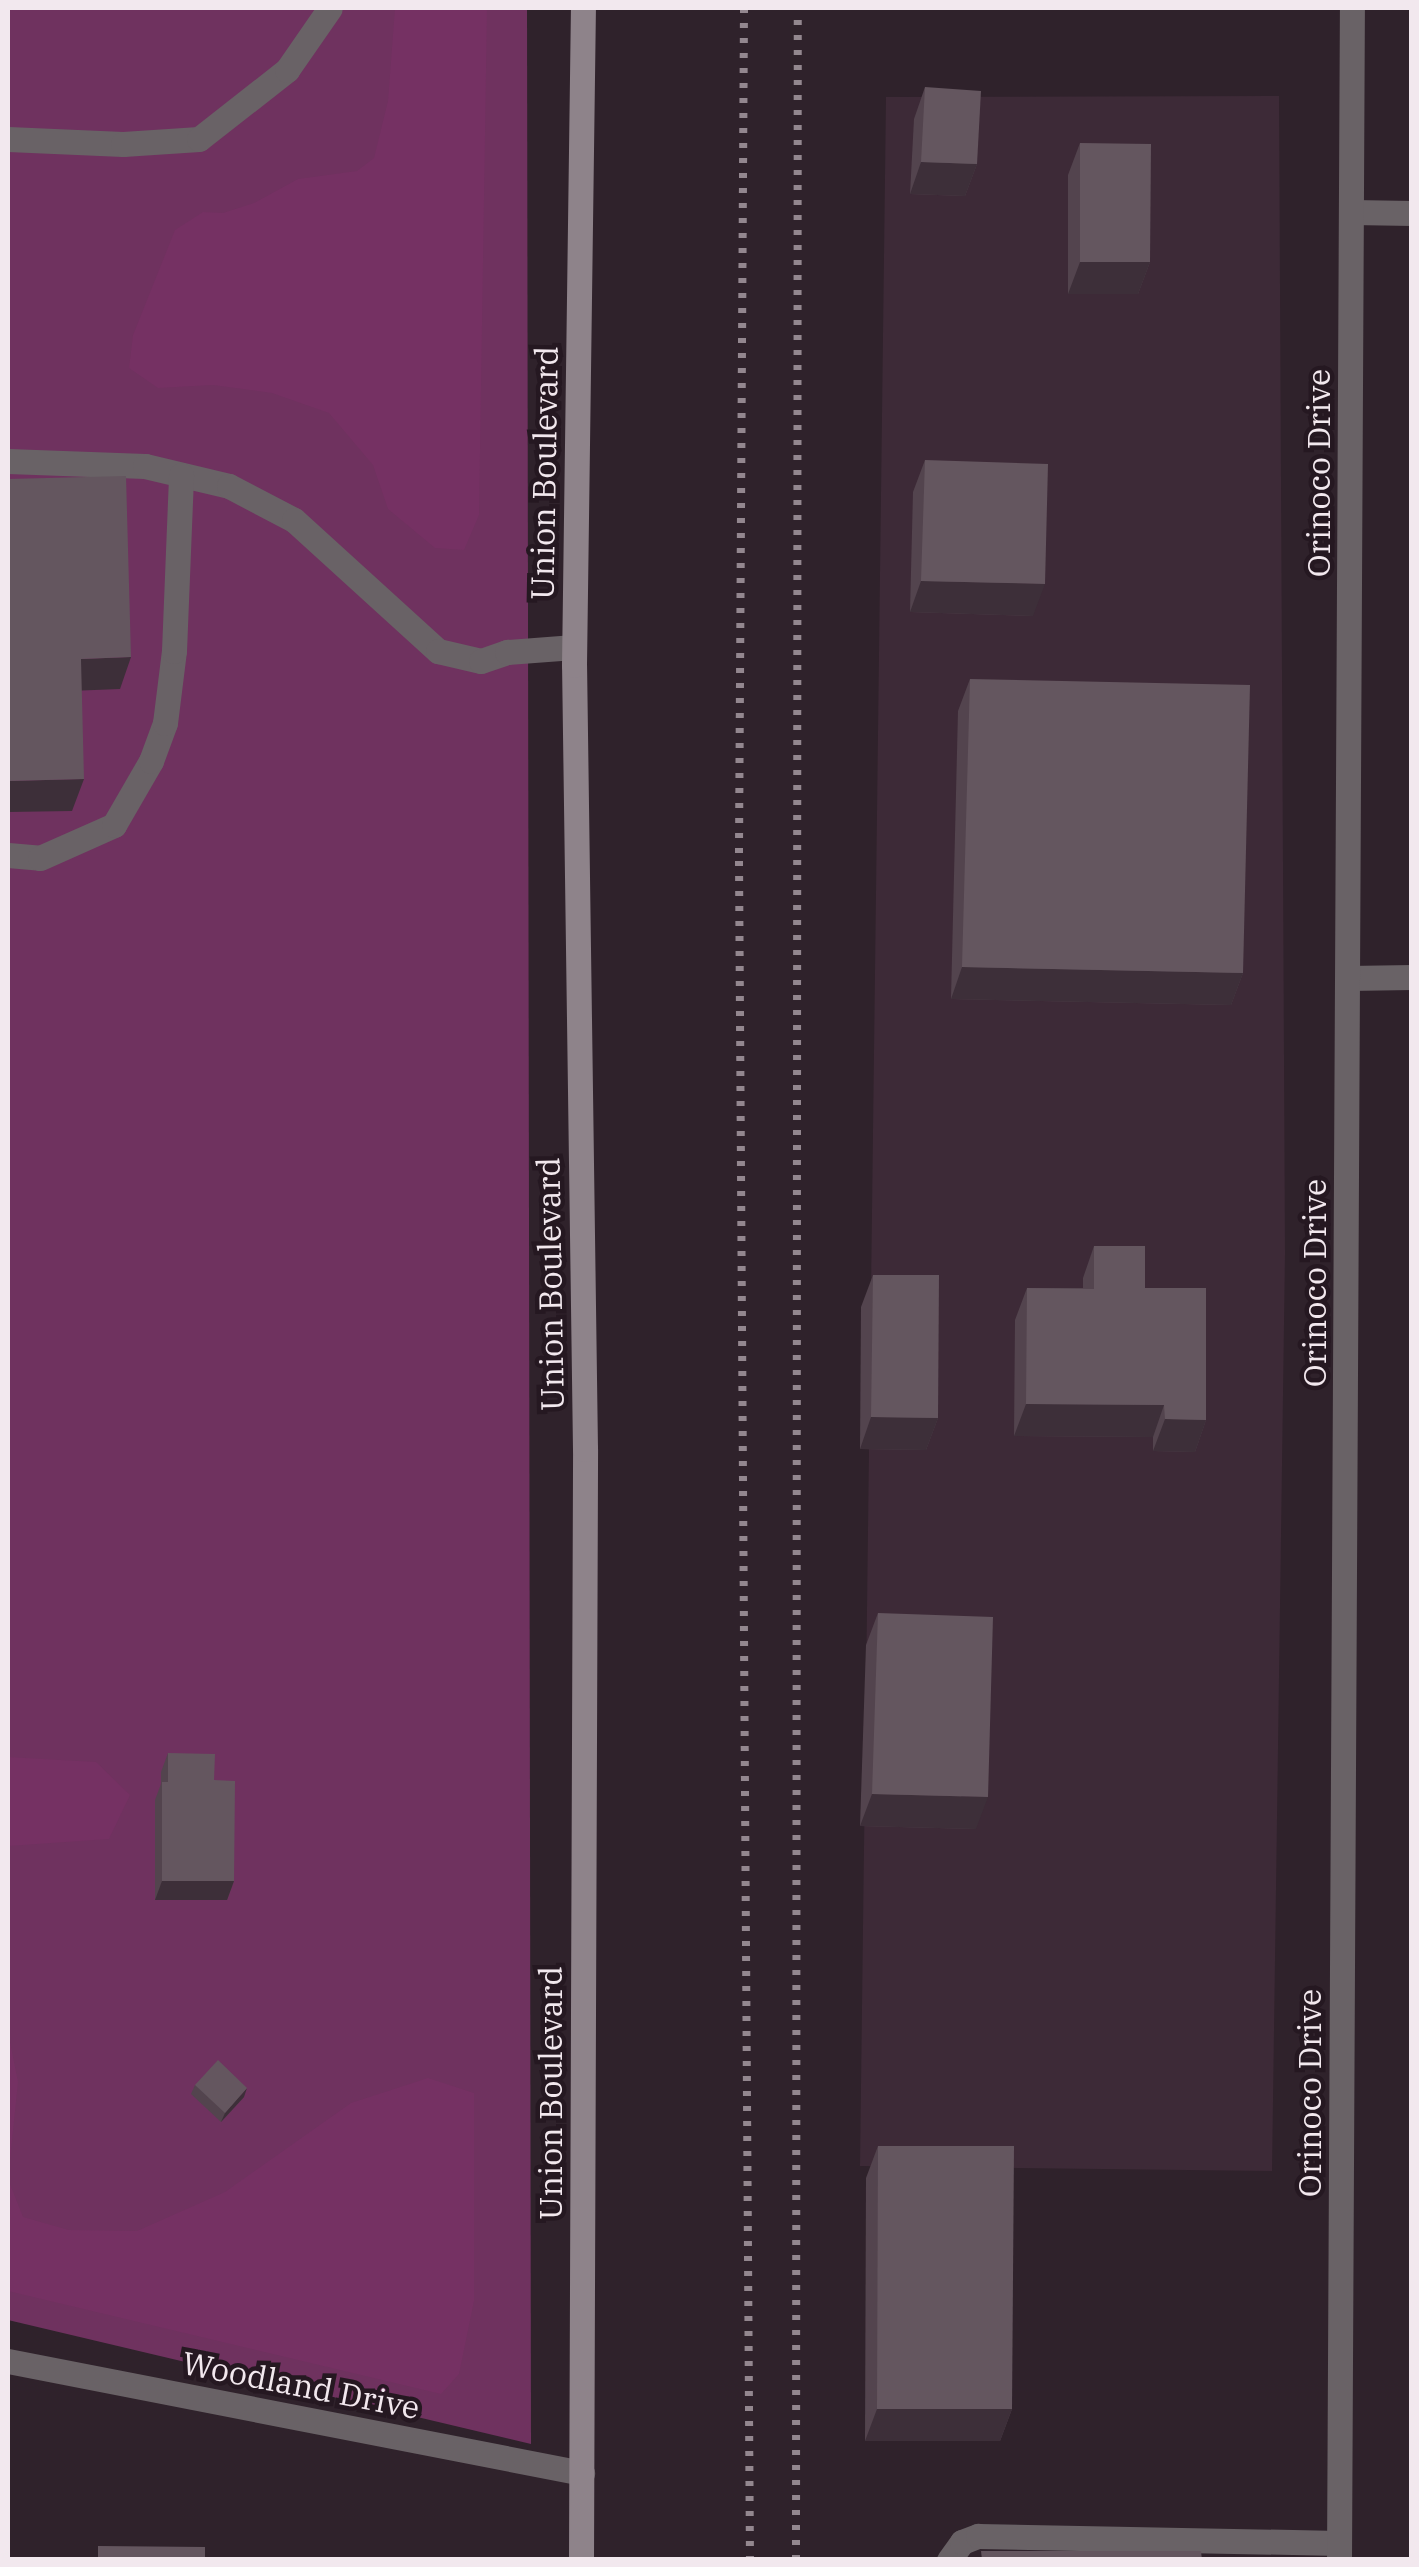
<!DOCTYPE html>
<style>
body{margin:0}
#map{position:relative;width:1419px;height:2567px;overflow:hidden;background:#2f222b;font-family:"IBM Plex Serif",serif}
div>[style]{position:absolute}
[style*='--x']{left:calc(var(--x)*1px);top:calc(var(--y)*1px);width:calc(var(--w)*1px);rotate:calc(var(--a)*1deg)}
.built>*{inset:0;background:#3d2a37}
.green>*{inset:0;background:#6f325f}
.forest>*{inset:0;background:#753163}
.service>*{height:25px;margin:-12.5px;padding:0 12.5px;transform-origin:12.5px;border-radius:12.5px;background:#696266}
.minor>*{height:25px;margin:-12.5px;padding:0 12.5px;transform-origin:12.5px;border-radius:12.5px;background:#696266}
.tertiary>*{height:25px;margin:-12.5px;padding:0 12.5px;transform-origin:12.5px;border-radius:12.5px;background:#696266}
.secondary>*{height:25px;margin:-12.5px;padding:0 12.5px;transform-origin:12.5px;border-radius:12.5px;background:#8e838a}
.rail>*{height:8px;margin-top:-4px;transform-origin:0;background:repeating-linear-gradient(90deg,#93878f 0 5px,transparent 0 15px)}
.wall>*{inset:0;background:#53444e}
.shaded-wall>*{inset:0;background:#3d2f39}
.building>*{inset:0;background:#64565f}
span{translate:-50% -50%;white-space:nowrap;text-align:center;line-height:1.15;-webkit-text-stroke:9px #251821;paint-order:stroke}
.street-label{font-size:32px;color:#f2e8ee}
.frame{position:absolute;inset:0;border:10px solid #f2e8ee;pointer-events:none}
</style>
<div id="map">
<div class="built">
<div style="clip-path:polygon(1279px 96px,1285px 1253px,1272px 2171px,860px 2166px,886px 97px)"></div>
</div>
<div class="green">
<div style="clip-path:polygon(8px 8px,527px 8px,531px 2444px,8px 2320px)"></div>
</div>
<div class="forest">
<div style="clip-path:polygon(395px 8px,487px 8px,479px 515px,464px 550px,435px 548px,388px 509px,373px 465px,329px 413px,272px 393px,213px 385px,158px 388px,129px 368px,133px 335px,175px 230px,203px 212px,223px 213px,254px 203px,298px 179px,357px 171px,374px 158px,388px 101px)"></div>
<div style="clip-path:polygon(8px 1757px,96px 1762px,130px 1795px,109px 1839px,8px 1846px)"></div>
<div style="clip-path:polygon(8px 2032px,18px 2082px,8px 2179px,23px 2217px,69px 2230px,137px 2231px,225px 2192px,351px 2103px,428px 2078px,474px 2093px,474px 2301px,459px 2374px,441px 2394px,8px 2291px)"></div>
</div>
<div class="service">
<div style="--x:8;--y:139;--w:115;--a:2.5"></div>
<div style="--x:123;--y:144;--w:76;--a:-3.8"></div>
<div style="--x:199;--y:139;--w:112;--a:-38.1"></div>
<div style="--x:287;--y:70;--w:75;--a:-55.3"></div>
<div style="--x:8;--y:461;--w:137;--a:2.1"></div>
<div style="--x:145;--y:466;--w:86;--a:13.4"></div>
<div style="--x:229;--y:486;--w:73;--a:27.6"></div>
<div style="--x:294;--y:520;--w:195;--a:42.3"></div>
<div style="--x:438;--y:651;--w:44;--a:13.1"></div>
<div style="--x:481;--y:661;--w:28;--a:-19"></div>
<div style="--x:507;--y:652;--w:67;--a:-4.3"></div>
<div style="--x:8;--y:855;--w:32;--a:5"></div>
<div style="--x:40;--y:858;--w:81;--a:-24"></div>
<div style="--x:114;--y:825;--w:74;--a:-60"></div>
<div style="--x:151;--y:761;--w:40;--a:-69.8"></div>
<div style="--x:165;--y:723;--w:73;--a:-82.9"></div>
<div style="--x:174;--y:651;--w:176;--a:-87.7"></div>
<div style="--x:949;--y:2560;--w:22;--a:-54"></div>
<div style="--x:962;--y:2542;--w:17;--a:-21"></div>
<div style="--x:978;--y:2536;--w:361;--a:1.1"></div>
</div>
<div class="minor">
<div style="--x:1352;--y:212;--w:60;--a:1"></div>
<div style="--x:1348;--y:978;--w:64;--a:-0.9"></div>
<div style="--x:8;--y:2361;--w:585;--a:11.04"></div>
</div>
<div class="tertiary">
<div style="--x:1339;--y:2560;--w:2552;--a:-89.71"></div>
</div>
<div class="secondary">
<div style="--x:581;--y:2560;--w:1111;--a:-89.79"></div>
<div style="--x:585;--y:1449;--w:784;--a:-90.8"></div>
<div style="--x:574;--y:665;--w:657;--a:-89.22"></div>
</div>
<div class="rail">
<div style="--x:744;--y:8;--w:853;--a:90.34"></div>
<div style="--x:739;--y:861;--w:1699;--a:89.63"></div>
<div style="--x:796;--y:2560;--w:2552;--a:-89.96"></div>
</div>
<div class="wall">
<div style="clip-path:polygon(925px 87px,977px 164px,965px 196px,910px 194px,914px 119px)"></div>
<div style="clip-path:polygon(1080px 143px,1150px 262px,1138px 294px,1068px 294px,1068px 175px)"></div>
<div style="clip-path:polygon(925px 460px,1033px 616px,910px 612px,913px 492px)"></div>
<div style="clip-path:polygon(970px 679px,1243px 973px,1231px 1005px,951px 999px,958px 711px)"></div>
<div style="clip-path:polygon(1094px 1246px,1145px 1288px,1206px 1420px,1195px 1452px,1153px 1451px,1153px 1437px,1014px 1436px,1015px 1320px,1027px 1288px,1083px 1288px,1083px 1278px)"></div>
<div style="clip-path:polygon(873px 1275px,938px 1418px,926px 1450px,860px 1449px,861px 1307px)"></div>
<div style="clip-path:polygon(878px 1613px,976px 1829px,860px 1826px,866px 1645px)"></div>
<div style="clip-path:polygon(168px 1753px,214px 1780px,234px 1881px,227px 1900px,155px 1900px,155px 1800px,161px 1784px,161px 1772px)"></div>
<div style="clip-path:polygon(195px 2085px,244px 2097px,221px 2122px,191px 2094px)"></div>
<div style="clip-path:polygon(878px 2146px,1012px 2409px,1000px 2441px,865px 2441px,866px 2178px)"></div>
</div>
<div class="shaded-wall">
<div style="clip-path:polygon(921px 162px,977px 164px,965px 196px,910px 194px)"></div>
<div style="clip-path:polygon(1080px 262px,1150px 262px,1138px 294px,1068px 294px)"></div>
<div style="clip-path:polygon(921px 581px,1045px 584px,1033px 616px,910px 612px)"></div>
<div style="clip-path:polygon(131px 657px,120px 689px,69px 691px,81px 659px)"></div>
<div style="clip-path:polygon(84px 779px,72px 811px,8px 812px,8px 781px)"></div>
<div style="clip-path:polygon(962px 967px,1243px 973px,1231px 1005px,951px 999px)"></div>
<div style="clip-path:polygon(1026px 1404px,1164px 1405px,1153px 1437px,1014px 1436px)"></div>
<div style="clip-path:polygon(871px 1417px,938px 1418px,926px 1450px,860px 1449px)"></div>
<div style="clip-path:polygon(1165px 1419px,1206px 1420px,1195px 1452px,1153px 1451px)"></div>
<div style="clip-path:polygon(872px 1794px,988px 1797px,976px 1829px,860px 1826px)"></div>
<div style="clip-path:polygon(162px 1881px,234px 1881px,227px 1900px,155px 1900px)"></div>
<div style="clip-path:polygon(247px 2088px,244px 2097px,221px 2122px,225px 2113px)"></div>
<div style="clip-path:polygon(877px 2409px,1012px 2409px,1000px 2441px,865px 2441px)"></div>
</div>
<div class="building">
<div style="clip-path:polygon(925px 87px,981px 91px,977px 164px,921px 162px)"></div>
<div style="clip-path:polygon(1080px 143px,1151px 144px,1150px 262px,1080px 262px)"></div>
<div style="clip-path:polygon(925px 460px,1048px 464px,1045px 584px,921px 581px)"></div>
<div style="clip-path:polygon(126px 476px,131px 657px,81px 659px,84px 779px,8px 781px,8px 479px)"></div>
<div style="clip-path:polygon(970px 679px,1250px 685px,1243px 973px,962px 967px)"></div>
<div style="clip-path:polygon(1094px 1246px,1145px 1246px,1145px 1288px,1206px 1288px,1206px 1420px,1165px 1419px,1164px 1405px,1026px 1404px,1027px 1288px,1094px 1289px)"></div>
<div style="clip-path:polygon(873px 1275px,939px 1275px,938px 1418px,871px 1417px)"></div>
<div style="clip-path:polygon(878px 1613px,993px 1617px,988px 1797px,872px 1794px)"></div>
<div style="clip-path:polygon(168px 1753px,215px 1754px,214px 1780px,235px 1781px,234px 1881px,162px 1881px,162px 1782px,168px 1782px)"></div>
<div style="clip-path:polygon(218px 2060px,247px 2088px,225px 2113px,195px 2085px)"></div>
<div style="clip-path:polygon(878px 2146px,1014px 2146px,1012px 2409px,877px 2409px)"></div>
<div style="clip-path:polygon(98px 2546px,205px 2547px,205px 2560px,98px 2560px)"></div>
<div style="clip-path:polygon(981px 2551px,1201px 2551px,1202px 2560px,982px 2560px)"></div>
</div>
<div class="street-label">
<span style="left:544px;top:473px;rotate:-89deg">Union Boulevard</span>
<span style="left:1318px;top:473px;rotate:-90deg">Orinoco Drive</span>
<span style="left:1314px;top:1283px;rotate:-90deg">Orinoco Drive</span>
<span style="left:550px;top:1284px;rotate:-91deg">Union Boulevard</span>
<span style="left:550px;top:2093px;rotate:-90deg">Union Boulevard</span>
<span style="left:1309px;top:2093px;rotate:-90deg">Orinoco Drive</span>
<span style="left:301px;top:2385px;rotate:11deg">Woodland Drive</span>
</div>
<div class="frame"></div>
</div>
